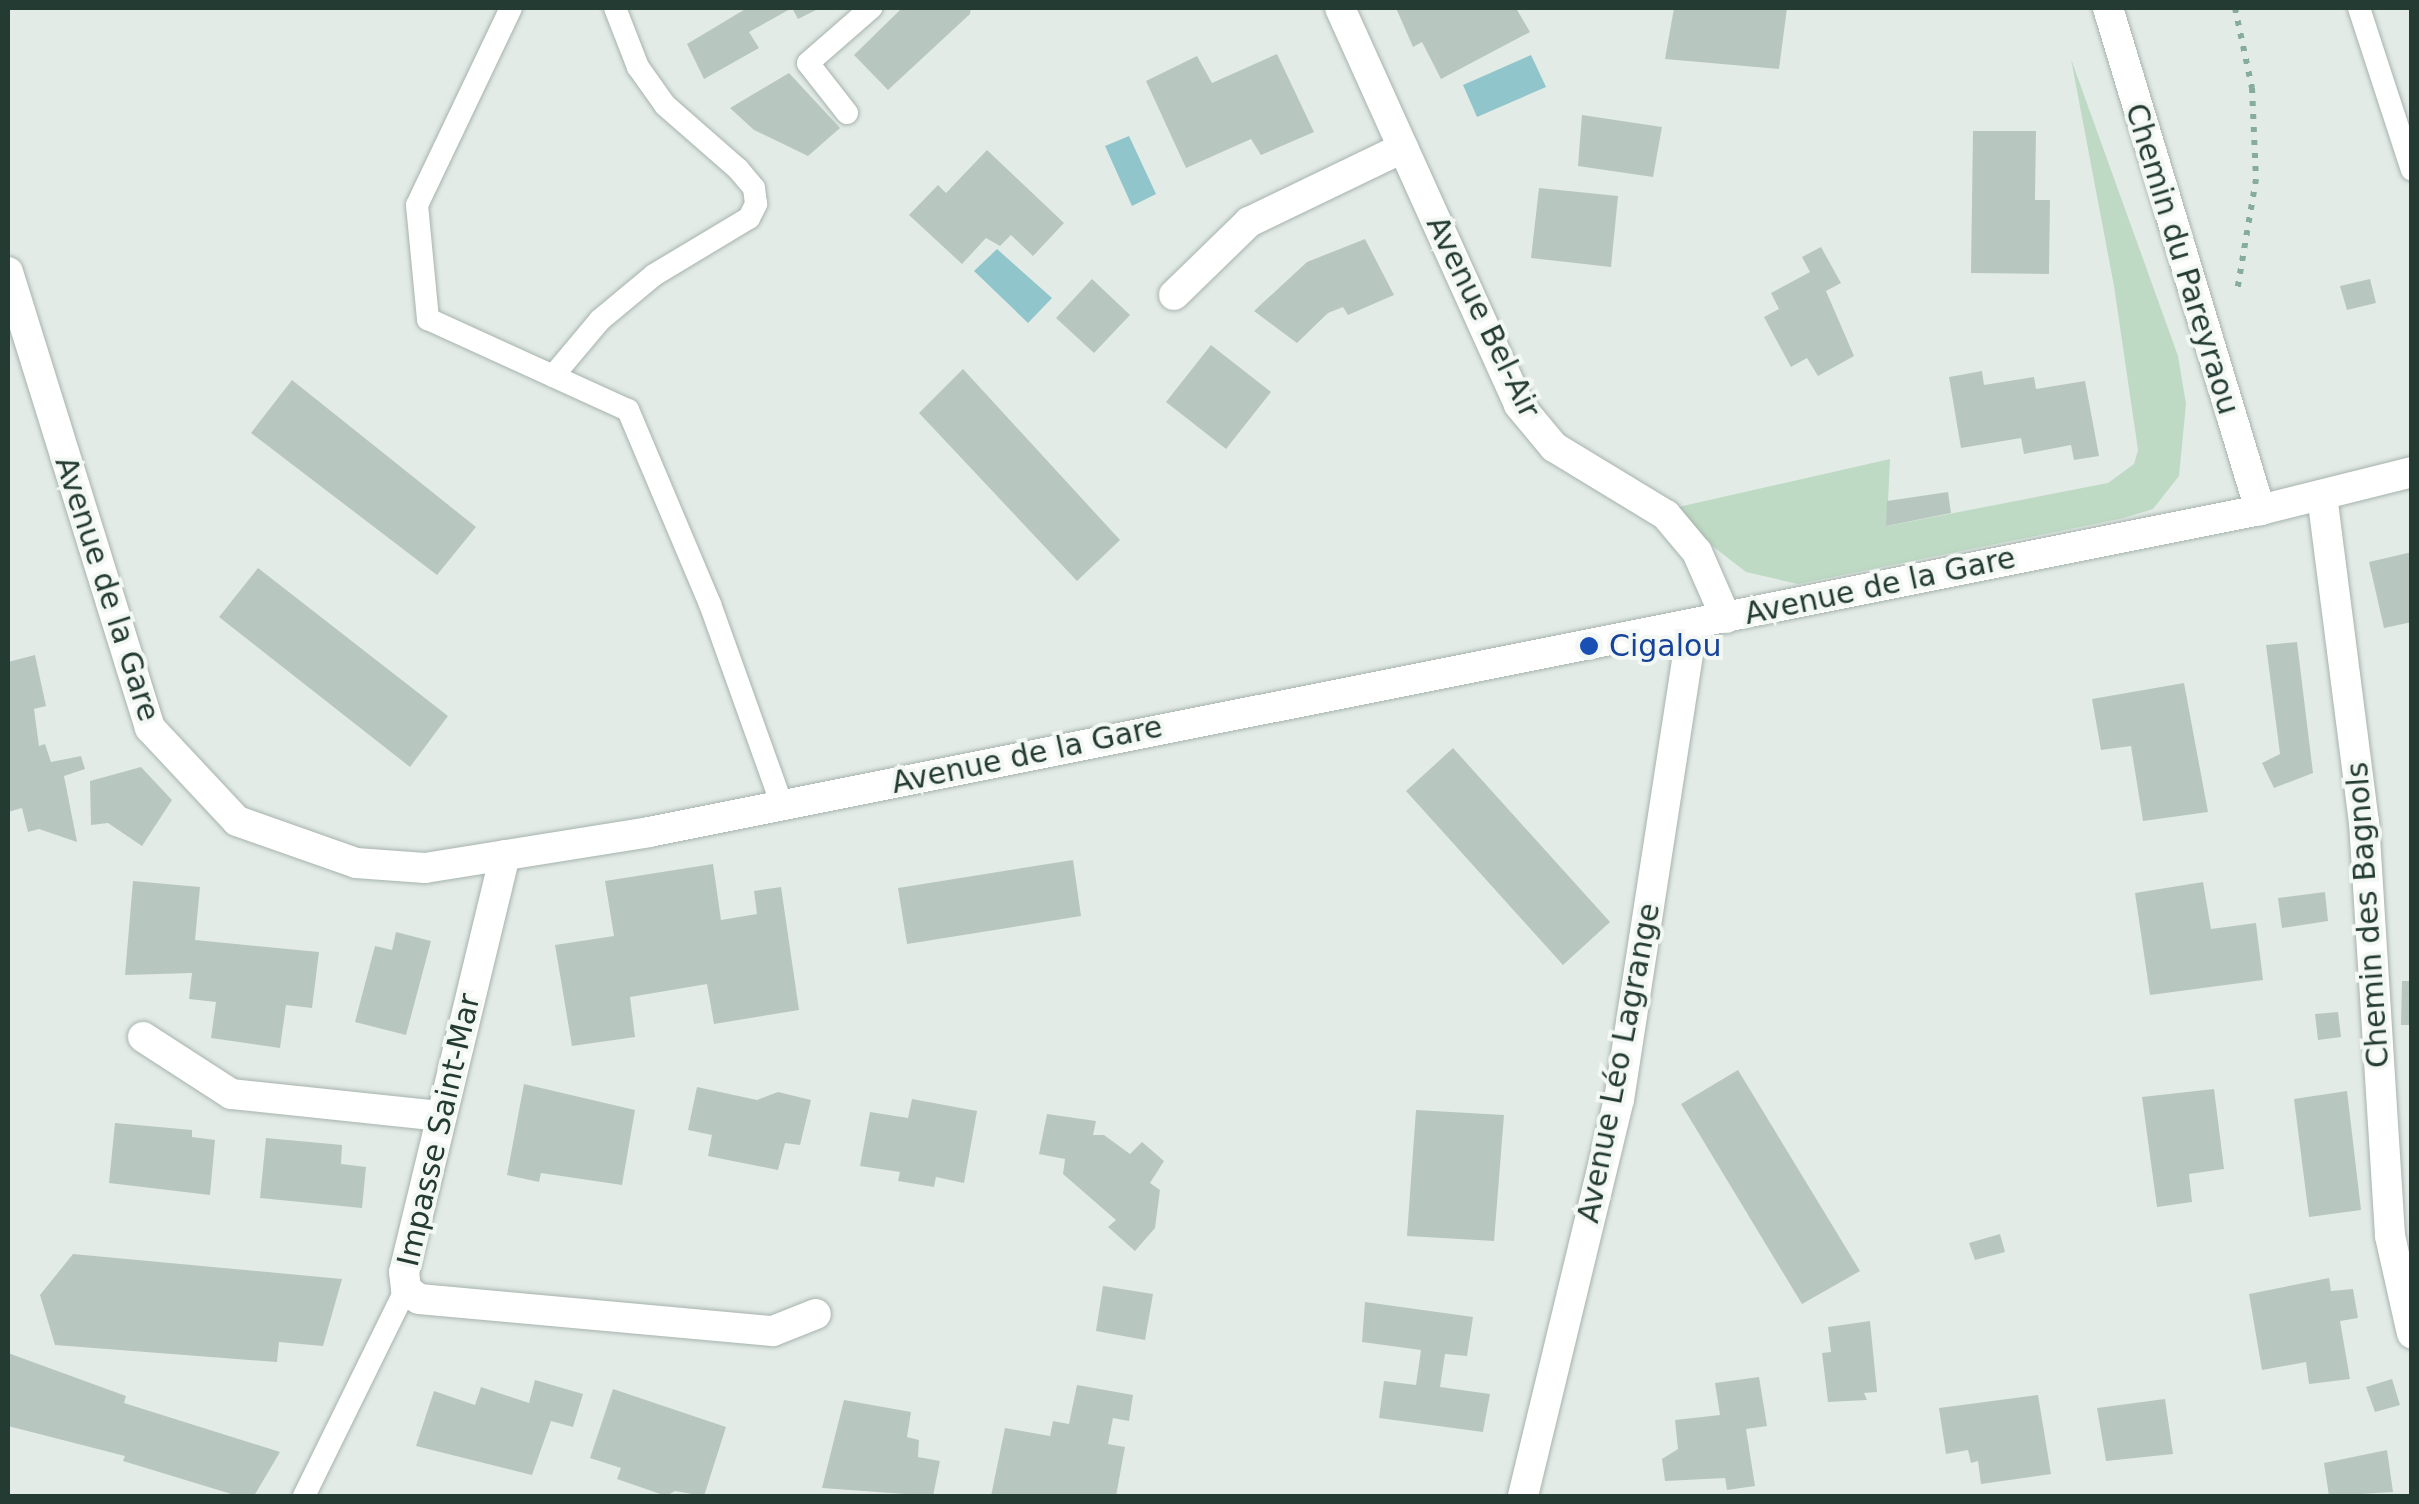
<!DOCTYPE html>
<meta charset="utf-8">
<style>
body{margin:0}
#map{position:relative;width:2419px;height:1504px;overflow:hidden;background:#e3ebe7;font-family:"DejaVu Sans",sans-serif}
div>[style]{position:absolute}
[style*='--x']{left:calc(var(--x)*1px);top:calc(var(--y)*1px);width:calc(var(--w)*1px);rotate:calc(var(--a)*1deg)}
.green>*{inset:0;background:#bedac4}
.water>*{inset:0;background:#90c6cb}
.building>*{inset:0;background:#b8c6c0}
.path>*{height:6px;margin-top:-3px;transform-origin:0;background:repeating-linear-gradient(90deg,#86ac9e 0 5px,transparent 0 13px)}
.roads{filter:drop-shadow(0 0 2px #a6b3ad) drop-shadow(0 0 2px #a6b3ad)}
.service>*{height:22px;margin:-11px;padding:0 11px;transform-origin:11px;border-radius:11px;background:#fff}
.minor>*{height:30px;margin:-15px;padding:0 15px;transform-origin:15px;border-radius:15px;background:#fff}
.tertiary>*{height:30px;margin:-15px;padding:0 15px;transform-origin:15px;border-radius:15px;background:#fff}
.dots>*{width:28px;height:28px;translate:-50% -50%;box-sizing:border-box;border:5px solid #f3f8f5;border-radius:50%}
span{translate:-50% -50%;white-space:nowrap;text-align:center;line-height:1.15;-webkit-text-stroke:8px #f3f8f5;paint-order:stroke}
.street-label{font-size:30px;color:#243b33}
.transit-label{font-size:30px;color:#164399}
.left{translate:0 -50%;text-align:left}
.frame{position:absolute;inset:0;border:10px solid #243b33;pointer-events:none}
</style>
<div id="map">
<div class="green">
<div style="clip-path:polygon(2071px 59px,2178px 356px,2186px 404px,2179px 476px,2153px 509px,2124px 518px,1798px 584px,1746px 572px,1676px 518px,1674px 508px,1890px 459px,1887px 526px,2108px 483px,2134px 464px,2138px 450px,2114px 286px)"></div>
</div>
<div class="water">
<div style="clip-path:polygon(1531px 55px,1546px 87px,1477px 117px,1463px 85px)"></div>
<div style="clip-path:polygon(1129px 136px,1156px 194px,1132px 206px,1105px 146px)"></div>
<div style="clip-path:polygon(997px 249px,1052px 298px,1028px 323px,974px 271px)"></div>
</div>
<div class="building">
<div style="clip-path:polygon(747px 8px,820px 8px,798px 19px,792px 8px,749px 32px,759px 48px,704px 79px,687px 44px)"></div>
<div style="clip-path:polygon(902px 8px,971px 8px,970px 14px,888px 90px,854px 55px)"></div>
<div style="clip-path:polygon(1396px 8px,1516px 8px,1530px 32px,1441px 79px,1422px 42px,1413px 47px)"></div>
<div style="clip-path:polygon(1674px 8px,1787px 8px,1779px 69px,1665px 59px)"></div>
<div style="clip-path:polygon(1277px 54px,1314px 132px,1261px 155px,1251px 139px,1186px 168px,1146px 81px,1197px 56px,1212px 83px)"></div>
<div style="clip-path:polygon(789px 73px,840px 128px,808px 156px,754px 130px,730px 108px)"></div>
<div style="clip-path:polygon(1582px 115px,1662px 127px,1653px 177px,1578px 166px)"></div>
<div style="clip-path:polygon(1973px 131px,2036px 131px,2035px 200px,2050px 200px,2049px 274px,1971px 273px)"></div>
<div style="clip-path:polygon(987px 150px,1064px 223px,1033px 256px,1011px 235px,1000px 246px,986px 238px,962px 264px,909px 215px,938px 185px,946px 193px)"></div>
<div style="clip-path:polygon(1539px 188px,1618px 196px,1611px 267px,1531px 258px)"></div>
<div style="clip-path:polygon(1365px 239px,1394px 295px,1348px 315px,1343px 307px,1328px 313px,1297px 343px,1254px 311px,1307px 262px)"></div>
<div style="clip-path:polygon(1821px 247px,1841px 283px,1826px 291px,1854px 356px,1818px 376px,1807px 358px,1791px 367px,1764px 317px,1779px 309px,1771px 293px,1810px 272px,1802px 257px)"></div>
<div style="clip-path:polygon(1092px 279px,1130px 315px,1094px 353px,1056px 318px)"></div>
<div style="clip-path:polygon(2370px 279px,2376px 303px,2347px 310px,2340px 286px)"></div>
<div style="clip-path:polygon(1211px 345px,1271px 392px,1226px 449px,1166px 402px)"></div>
<div style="clip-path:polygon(963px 369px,1120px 540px,1077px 581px,919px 413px)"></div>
<div style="clip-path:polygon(1982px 371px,1984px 385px,2034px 377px,2036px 389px,2085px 381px,2099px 456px,2074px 460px,2071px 445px,2024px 454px,2021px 438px,1961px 448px,1949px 377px)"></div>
<div style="clip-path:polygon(292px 380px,476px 527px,437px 575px,251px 433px)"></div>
<div style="clip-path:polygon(1948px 492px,1951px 513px,1886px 526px,1887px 501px)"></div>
<div style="clip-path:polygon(2412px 552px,2412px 622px,2384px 628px,2369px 562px)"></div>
<div style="clip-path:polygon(258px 568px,448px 716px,410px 767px,219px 617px)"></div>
<div style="clip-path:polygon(2297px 642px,2313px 773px,2274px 788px,2262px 763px,2280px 754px,2266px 645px)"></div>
<div style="clip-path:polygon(35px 655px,46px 706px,34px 709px,39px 746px,45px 744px,51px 762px,81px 756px,85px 769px,64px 776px,77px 842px,39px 829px,28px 832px,22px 808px,8px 812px,8px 662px)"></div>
<div style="clip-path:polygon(2184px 683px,2208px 812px,2143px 821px,2131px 746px,2101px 750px,2092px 699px)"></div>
<div style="clip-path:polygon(1453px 748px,1610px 922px,1563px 965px,1406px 791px)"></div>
<div style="clip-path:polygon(141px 767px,172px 800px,142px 846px,108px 823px,91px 825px,90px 781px)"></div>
<div style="clip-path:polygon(1073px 860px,1081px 916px,907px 944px,898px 888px)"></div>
<div style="clip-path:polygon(713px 864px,721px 920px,757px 914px,754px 891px,781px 887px,799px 1010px,714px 1024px,707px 984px,630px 997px,635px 1037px,572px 1046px,555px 945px,614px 936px,605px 881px)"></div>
<div style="clip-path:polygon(133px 881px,200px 887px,195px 940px,319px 952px,312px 1008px,286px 1005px,280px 1048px,211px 1038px,216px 1002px,189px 999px,192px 973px,125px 975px)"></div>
<div style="clip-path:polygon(2203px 882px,2211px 929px,2256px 923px,2263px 980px,2150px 995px,2135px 893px)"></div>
<div style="clip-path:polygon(2325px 892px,2328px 921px,2282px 928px,2278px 898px)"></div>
<div style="clip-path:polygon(396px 932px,431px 941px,406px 1035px,355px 1022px,375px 946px,392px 950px)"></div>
<div style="clip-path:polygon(2402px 981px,2412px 981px,2412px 1025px,2401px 1025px)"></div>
<div style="clip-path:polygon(2338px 1012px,2341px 1037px,2318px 1040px,2315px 1014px)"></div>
<div style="clip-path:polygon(1738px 1070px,1860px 1271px,1802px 1304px,1681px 1104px)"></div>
<div style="clip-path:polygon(524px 1084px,635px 1110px,622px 1185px,541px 1173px,539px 1182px,507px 1175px)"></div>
<div style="clip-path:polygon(697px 1087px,757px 1100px,778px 1092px,811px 1100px,800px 1145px,785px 1143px,778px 1170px,708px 1156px,712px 1135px,688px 1130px)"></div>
<div style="clip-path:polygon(2214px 1089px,2224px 1169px,2189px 1174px,2192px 1202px,2157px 1207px,2142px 1097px)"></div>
<div style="clip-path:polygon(2347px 1091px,2361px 1210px,2309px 1217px,2294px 1099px)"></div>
<div style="clip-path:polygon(912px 1099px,977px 1111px,964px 1183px,936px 1177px,934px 1187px,898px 1181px,900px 1172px,860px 1166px,870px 1112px,908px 1118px)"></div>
<div style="clip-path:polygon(1416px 1110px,1504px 1115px,1494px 1241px,1407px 1236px)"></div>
<div style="clip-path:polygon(1047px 1114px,1096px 1121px,1093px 1135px,1104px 1135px,1130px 1154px,1142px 1142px,1164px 1161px,1150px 1183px,1160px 1190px,1155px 1228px,1135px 1251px,1108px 1227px,1116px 1220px,1063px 1174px,1065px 1159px,1039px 1154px)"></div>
<div style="clip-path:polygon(115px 1123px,192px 1130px,192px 1137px,215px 1140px,210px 1195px,109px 1183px)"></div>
<div style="clip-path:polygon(266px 1138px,342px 1145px,341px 1164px,366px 1167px,362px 1208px,260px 1198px)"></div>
<div style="clip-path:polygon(2000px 1234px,2005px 1252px,1975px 1260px,1969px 1243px)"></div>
<div style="clip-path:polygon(73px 1254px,342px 1279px,323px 1346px,279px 1342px,277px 1362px,55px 1345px,40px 1295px)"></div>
<div style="clip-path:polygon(2329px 1278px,2331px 1291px,2353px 1289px,2358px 1318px,2340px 1321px,2350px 1379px,2309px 1384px,2306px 1362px,2262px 1370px,2249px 1294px)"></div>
<div style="clip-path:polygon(1103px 1286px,1153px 1294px,1145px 1340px,1096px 1331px)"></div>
<div style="clip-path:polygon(1365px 1302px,1473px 1317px,1467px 1356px,1445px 1354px,1440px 1387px,1490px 1394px,1483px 1432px,1379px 1418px,1384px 1381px,1416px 1385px,1421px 1350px,1362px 1342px)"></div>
<div style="clip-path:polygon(1870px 1321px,1877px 1392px,1864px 1393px,1867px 1400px,1828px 1402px,1822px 1353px,1831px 1352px,1828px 1327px)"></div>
<div style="clip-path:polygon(8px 1353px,126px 1396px,124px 1403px,280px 1452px,254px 1496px,238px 1496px,123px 1461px,125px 1456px,8px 1426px)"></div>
<div style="clip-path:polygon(1759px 1377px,1767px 1426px,1746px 1429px,1755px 1486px,1727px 1490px,1725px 1478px,1665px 1481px,1662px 1459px,1678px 1449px,1675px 1420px,1720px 1415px,1715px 1383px)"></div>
<div style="clip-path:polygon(2392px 1379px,2400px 1405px,2375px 1412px,2366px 1387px)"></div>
<div style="clip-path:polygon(535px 1380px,583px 1394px,573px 1427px,551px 1421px,532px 1475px,416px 1446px,434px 1391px,475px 1405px,481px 1387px,529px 1403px)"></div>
<div style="clip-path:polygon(1077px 1385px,1133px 1395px,1129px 1421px,1113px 1418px,1108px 1444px,1125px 1447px,1116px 1496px,991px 1496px,1005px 1428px,1050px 1436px,1053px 1421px,1069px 1424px)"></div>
<div style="clip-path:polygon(613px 1389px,726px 1427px,704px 1496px,675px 1491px,666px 1496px,617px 1479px,621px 1468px,590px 1458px)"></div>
<div style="clip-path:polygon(2038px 1395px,2051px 1474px,1981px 1484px,1978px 1461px,1971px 1463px,1968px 1450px,1946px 1454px,1939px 1408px)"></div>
<div style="clip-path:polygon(2165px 1399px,2173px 1454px,2106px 1461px,2097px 1408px)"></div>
<div style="clip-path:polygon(844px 1400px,911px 1412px,907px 1437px,919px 1440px,918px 1457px,940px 1461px,933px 1496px,822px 1488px)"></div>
<div style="clip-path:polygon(2387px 1450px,2393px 1492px,2329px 1496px,2324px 1463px)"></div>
</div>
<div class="path">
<div style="--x:2235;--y:8;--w:82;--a:78"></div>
<div style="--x:2252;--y:88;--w:91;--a:87.5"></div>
<div style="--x:2256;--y:179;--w:114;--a:99.6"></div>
</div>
<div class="roads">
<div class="service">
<div style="--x:511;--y:8;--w:218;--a:115.5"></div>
<div style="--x:417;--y:205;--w:115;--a:84.5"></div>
<div style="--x:428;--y:319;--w:220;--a:24.5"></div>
<div style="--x:628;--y:410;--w:211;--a:67.1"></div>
<div style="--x:710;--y:604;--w:214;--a:70.3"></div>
<div style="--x:2359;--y:8;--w:170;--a:71.9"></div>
<div style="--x:847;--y:113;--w:63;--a:-128"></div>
<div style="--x:808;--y:63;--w:84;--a:-41.1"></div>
<div style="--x:553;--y:376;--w:73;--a:-50"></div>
<div style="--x:600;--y:320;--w:70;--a:-39.8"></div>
<div style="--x:654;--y:275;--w:111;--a:-31"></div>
<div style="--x:749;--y:218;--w:16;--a:-63"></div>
<div style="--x:756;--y:204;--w:16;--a:-97"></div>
<div style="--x:754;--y:188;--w:25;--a:-130"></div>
<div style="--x:738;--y:169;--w:97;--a:-138.8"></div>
<div style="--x:665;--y:105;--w:47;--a:-125.4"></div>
<div style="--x:638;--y:67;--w:63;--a:-111.3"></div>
<div style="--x:304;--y:1496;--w:231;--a:-63.8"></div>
</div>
<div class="minor">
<div style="--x:1340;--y:8;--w:435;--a:65.7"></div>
<div style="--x:1519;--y:405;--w:55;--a:50.2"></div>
<div style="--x:1554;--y:447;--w:131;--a:31.3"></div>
<div style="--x:1666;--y:515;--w:48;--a:50"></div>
<div style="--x:1697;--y:552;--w:72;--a:66.3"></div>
<div style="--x:1174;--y:295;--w:105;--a:-44.2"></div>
<div style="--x:1249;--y:222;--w:171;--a:-25.7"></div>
<div style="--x:2322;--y:495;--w:330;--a:82.7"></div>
<div style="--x:2364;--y:822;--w:415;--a:86.4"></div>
<div style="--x:2390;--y:1236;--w:100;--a:77.3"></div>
<div style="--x:505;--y:855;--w:429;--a:103.6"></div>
<div style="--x:404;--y:1272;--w:17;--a:83"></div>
<div style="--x:406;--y:1289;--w:16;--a:38"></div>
<div style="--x:419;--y:1299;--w:355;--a:5.2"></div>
<div style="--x:773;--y:1331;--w:46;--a:-21.6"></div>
<div style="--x:143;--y:1037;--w:105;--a:32.9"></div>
<div style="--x:231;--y:1094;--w:211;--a:6"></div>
<div style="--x:1523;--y:1496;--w:407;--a:-76.4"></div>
<div style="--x:1619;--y:1100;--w:480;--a:-81.2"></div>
</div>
<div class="tertiary">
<div style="--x:2108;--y:8;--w:525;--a:73.15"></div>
<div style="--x:8;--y:272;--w:478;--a:72.7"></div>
<div style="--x:150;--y:728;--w:127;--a:46.9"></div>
<div style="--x:237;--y:821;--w:126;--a:19.4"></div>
<div style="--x:356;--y:863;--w:69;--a:4.1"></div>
<div style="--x:425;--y:868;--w:227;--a:-9.1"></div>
<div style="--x:649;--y:832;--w:1643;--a:-11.3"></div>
<div style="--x:2260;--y:510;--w:157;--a:-14"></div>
</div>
</div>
<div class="dots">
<div style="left:1589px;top:646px;background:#1a4fb4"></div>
</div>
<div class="street-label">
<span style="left:2182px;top:259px;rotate:73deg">Chemin du Pareyraou</span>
<span style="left:1483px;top:317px;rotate:64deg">Avenue Bel-Air</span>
<span style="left:1880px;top:586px;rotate:-12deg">Avenue de la Gare</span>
<span style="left:107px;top:589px;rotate:72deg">Avenue de la Gare</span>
<span style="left:1027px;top:755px;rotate:-12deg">Avenue de la Gare</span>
<span style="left:2368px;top:915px;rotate:-94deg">Chemin des Bagnols</span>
<span style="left:1619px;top:1063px;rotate:-79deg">Avenue Léo Lagrange</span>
<span style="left:439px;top:1130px;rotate:-77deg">Impasse Saint-Mar</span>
</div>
<div class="transit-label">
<span class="left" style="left:1609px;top:646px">Cigalou</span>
</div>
<div class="frame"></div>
</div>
